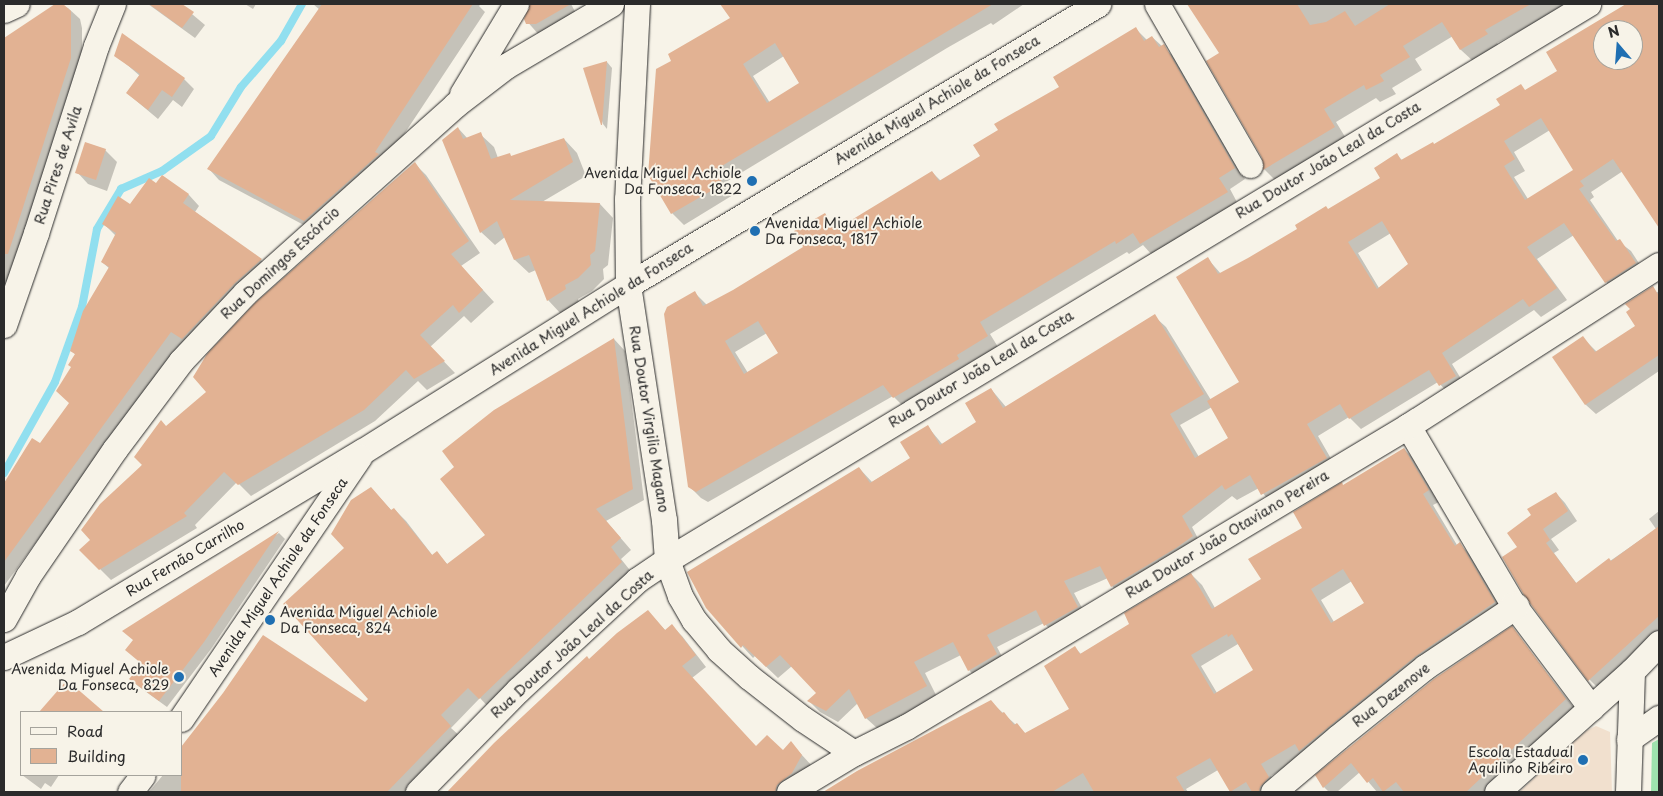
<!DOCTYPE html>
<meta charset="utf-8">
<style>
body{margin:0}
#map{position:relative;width:1663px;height:796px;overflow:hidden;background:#f7f3e8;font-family:"Playpen Sans",sans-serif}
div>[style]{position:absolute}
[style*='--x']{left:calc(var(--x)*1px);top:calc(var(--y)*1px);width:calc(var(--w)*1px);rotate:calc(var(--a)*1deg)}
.built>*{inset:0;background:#f1e0ce}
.green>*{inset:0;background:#9ee2ae}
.shadow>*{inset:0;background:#0003}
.stream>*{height:8px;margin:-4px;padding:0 4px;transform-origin:4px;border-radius:4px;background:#91dfef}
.building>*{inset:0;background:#e2b293}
.roads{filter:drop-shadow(0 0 1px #2b2b2b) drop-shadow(0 0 1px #2b2b2b)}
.minor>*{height:25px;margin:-12.5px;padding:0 12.5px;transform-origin:12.5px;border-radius:12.5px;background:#f7f3e8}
.dots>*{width:14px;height:14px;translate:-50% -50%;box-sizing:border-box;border:2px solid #f7f3e8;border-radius:50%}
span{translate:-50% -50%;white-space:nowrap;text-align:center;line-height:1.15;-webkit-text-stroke:4px #f7f3e8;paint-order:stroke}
.street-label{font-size:14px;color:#2b2b2b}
.poi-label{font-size:14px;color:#2b2b2b}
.right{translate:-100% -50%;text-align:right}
.left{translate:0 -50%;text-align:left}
.frame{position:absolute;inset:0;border:5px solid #2b2b2b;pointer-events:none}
.legend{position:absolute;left:20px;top:711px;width:162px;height:65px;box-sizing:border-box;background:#f7f3e8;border:1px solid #a5a39c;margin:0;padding:6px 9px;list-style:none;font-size:15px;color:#2b2b2b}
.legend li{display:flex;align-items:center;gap:10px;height:25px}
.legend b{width:25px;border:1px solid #a5a39c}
.north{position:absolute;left:1593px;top:20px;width:50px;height:50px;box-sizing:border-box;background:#f7f3e8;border:1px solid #a5a39c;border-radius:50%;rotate:342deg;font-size:14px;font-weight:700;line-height:20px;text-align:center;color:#2b2b2b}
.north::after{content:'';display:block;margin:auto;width:18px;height:22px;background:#1f6fb2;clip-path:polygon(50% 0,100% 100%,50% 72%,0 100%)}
</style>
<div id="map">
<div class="built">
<div style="clip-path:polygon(1596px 726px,1610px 732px,1612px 792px,1519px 792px,1586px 731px)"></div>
</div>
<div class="green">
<div style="clip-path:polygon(1659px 739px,1659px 792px,1651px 792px,1652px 743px)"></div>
</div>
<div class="shadow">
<div style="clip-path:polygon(57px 4px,68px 8px,80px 19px,82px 28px,82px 70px,4px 289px,4px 40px)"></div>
<div style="clip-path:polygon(148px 4px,180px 4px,205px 25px,195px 38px)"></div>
<div style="clip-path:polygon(245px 4px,256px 4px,253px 9px)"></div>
<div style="clip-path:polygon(313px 4px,481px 4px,479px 6px,485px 12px,385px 163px,315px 231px,219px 180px,209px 169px,320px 10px)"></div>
<div style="clip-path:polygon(531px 4px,571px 4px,578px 17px,539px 35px,525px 19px)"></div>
<div style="clip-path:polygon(evenodd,724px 4px,1024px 4px,993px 25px,991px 23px,947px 48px,726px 182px,733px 195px,684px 225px,672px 213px,649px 175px,673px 61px,732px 18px,722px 5px,724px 4px,784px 56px,801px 84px,770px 103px,753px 76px,784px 56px)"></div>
<div style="clip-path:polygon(1189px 4px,1571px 4px,1497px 43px,1500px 47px,1474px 62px,1461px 50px,1453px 36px,1415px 59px,1422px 70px,1392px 88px,1396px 94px,1380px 102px,1376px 98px,1336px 122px,1347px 140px,1277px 182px,1264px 169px,1264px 157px,1220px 53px)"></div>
<div style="clip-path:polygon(evenodd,1628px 4px,1652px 4px,1657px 10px,1659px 8px,1659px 225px,1623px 171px,1591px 192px,1594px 197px,1590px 200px,1618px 241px,1631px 251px,1646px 274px,1617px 293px,1606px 282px,1574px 235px,1537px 259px,1567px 300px,1541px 317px,1534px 310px,1452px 364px,1466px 387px,1451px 396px,1438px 382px,1361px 429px,1349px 417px,1318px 436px,1337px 469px,1273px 506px,1259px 488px,1237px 500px,1232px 496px,1192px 527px,1203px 548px,1123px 598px,1112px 586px,1108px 578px,1074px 593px,1088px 619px,1056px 636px,1044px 623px,997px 647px,1007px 666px,980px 682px,969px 670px,961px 655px,925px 673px,937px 697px,878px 729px,866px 718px,858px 703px,838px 722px,820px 712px,809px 701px,818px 693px,792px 666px,778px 678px,755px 656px,753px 658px,707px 607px,859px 468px,872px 482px,911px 458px,928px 427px,943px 445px,978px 423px,991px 389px,1006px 407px,1154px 316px,1166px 327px,1211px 400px,1241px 382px,1208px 259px,1221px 274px,1249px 259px,1382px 178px,1397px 155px,1403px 161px,1435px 145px,1559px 71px,1548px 52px,1628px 4px,1603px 30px,1633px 30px,1633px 60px,1603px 60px,1603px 30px,1628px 4px,1550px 130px,1575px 171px,1528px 199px,1514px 177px,1525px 171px,1514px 152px,1550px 130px,1628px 4px,1391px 233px,1410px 265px,1379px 288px,1358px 253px,1391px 233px,1628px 4px,1212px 407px,1230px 439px,1199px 457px,1180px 425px,1212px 407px)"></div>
<div style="clip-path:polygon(evenodd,1136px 29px,1147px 40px,1152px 37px,1174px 57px,1245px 179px,1230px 189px,1238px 204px,1152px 255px,1143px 245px,1129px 254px,1127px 252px,990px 334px,998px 347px,905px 408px,893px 396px,708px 502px,701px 498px,689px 486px,694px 292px,707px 305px,734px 291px,805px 248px,824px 214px,838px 230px,932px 172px,941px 181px,982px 156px,1000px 131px,1061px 87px,1136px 29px,767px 333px,780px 354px,748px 373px,735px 352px,767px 333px)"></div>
<div style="clip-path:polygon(116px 55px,184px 79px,194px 89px,182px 107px,173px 100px,158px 119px,127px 93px,140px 76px)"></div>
<div style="clip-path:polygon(607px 62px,612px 68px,607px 129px,603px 124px,585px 69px)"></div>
<div style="clip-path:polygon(458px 128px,468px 139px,480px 134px,494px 147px,498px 158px,509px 154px,512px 157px,564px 139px,577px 153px,586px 176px,542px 202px,600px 204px,613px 218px,608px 265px,603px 269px,604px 279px,592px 291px,578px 299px,579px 303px,561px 314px,548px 300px,536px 270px,529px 273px,515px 260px,505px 237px,495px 245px,481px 232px)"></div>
<div style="clip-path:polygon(105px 150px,117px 162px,107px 191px,88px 184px,77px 172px)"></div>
<div style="clip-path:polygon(415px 164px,426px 175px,480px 253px,461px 266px,494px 302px,471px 323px,464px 316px,430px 347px,455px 373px,427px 390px,418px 381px,375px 421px,251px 496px,237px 482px,195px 525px,197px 528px,111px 580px,81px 550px,91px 540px,167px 428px,208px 392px)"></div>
<div style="clip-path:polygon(162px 177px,189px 195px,199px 206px,195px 212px,261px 260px,272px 270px,183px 342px,4px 586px,4px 515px,6px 511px,4px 504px,10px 496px,4px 490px,4px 485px,32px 440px,40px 445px,70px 403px,72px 367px,76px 355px,72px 351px,110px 269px,102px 262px,116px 236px,104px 224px,157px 185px)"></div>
<div style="clip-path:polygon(1659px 291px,1659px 371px,1596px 414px,1586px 405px,1554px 357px,1584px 339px,1597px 352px,1637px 326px,1630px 310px)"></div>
<div style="clip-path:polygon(614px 339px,625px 351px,644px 500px,606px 521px,631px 550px,621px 559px,633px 574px,491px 710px,480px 698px,451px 728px,462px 738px,409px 792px,149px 792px,163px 775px,181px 775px,365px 704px,370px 699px,346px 548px,371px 488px,392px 511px,394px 509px,406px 521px,433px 556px,437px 553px,448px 565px,487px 535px)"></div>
<div style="clip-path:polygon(evenodd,1404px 449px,1415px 460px,1439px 502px,1433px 505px,1457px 545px,1460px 544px,1470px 555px,1505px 614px,1305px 754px,1271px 776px,1275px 782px,1258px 792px,1232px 792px,1218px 770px,1186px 789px,1188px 792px,826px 792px,852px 775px,991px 702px,1026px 734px,1071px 710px,1075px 648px,1081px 654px,1131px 624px,1191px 574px,1202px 585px,1215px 608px,1263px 579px,1304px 528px,1344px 486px,1404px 449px,1352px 581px,1365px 603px,1334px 622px,1321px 600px,1352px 581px,1404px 449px,1238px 644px,1255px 671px,1217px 693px,1201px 666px,1238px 644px)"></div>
<div style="clip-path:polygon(1556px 493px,1565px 503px,1577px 521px,1551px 539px,1559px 550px,1554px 553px,1577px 584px,1656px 529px,1649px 519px,1659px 511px,1659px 634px,1598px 688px,1588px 678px,1519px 547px,1533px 516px)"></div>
<div style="clip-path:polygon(279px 533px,285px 539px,211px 649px,167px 707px,138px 686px,131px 679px,143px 665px,134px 640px,124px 631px)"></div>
<div style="clip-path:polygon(648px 612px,666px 631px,672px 626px,682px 636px,706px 667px,692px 678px,756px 748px,783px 752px,791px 743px,812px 766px,792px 792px,449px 792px,495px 744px)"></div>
<div style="clip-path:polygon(1512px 628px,1575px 709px,1485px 792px,1377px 792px,1360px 772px,1337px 792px,1329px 792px,1324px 787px,1317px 776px)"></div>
<div style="clip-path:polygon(67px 682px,101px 712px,41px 712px)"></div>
<div style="clip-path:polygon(22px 775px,59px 775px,51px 787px,45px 783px,41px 789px)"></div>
</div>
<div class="stream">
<div style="--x:4;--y:473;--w:104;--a:-60.7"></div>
<div style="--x:55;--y:382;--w:80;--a:-70.2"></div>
<div style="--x:82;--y:307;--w:79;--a:-79.1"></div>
<div style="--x:97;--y:229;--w:47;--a:-59"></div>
<div style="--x:121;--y:189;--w:45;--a:-23.7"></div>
<div style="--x:162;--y:171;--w:60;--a:-35.5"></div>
<div style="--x:211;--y:136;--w:57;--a:-58.5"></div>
<div style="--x:241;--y:87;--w:61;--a:-49"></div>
<div style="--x:281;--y:41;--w:43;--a:-60.4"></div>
</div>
<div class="building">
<div style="clip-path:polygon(55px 4px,63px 4px,71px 11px,71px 58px,8px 254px,4px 254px,4px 38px)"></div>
<div style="clip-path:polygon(149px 4px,182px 4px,194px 12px,182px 28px)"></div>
<div style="clip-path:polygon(322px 4px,473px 4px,375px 152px,379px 154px,304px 221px,207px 169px)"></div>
<div style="clip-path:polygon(530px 4px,571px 4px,536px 24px,526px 24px,524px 19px)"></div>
<div style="clip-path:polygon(evenodd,720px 4px,993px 4px,715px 170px,723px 184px,671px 214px,648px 175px,656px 69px,671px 61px,668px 54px,730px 18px,720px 4px,775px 43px,799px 83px,767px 103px,743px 64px,775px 43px)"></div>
<div style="clip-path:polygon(1187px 4px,1297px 4px,1310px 25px,1326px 22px,1345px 11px,1355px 26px,1390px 4px,1531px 4px,1485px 30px,1488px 34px,1460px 50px,1442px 22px,1403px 46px,1410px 57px,1380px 75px,1384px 81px,1366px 90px,1364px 85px,1324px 109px,1335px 127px,1263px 170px,1262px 158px,1206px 61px,1219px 53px)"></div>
<div style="clip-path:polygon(evenodd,1626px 4px,1659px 4px,1659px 228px,1613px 159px,1580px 181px,1584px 186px,1579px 189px,1616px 241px,1620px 239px,1636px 263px,1605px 283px,1564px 223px,1527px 247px,1557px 288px,1529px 307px,1523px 299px,1442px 353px,1456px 376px,1439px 386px,1429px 370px,1349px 419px,1340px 404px,1307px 424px,1327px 458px,1261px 495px,1250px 475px,1225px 490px,1222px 485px,1182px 516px,1193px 536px,1176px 548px,1111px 587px,1100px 566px,1064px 581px,1078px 607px,1044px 626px,1036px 610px,987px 635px,997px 654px,968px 671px,953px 642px,914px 662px,927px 686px,865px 719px,849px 689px,826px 711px,807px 701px,816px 693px,780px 655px,766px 667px,743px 645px,741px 648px,706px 608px,687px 572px,859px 467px,870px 483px,910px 458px,900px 442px,928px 425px,940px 445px,976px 422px,965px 403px,991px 388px,1003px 408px,1155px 314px,1204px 394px,1170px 414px,1195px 458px,1228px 438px,1207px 401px,1239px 382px,1176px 277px,1208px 257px,1218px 274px,1248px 258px,1297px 229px,1295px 225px,1326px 206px,1328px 209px,1380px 178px,1374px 168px,1397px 153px,1401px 160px,1433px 142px,1434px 144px,1500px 105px,1496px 99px,1521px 84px,1525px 90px,1557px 71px,1546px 52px,1626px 4px,1603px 30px,1633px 30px,1633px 60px,1603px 60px,1603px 30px,1626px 4px,1541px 118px,1573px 170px,1525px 200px,1504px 166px,1515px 159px,1504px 141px,1541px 118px,1626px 4px,1382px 221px,1408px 264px,1377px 289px,1348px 242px,1382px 221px)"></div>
<div style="clip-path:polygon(evenodd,1136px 27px,1144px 41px,1152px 36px,1159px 47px,1164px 44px,1235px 168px,1219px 178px,1228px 192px,1140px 244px,1133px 233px,1116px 244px,1115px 241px,980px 322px,988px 336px,957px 355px,959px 359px,893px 398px,883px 385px,696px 492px,688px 487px,664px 314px,667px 307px,695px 291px,703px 306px,733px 290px,803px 247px,794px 231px,825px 213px,835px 230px,932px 171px,939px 181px,980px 156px,973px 145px,998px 130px,994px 124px,1059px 87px,1053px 77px,1136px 27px,758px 321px,778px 353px,744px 374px,725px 341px,758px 321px)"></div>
<div style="clip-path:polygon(122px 33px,185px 78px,172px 97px,162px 90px,148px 110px,126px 93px,140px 74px,114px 56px)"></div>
<div style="clip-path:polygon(607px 61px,602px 125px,601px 125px,583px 68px)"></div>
<div style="clip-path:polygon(458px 127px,463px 139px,481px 132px,491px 159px,510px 153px,511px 156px,564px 138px,573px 162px,510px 200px,600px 203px,595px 251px,590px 255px,591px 265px,578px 278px,565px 285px,566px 289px,547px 301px,529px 255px,514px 260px,497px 221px,480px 233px,442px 140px)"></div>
<div style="clip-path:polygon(85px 142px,106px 149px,96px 180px,75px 173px)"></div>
<div style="clip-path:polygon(415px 162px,469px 241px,451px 254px,483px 290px,459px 313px,453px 305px,420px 335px,445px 361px,414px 379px,406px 370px,364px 410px,238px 485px,224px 472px,184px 513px,187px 516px,99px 570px,79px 550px,90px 540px,81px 530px,100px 504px,142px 465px,134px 457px,161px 420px,166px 426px,206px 392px,193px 377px,207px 354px,255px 303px)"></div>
<div style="clip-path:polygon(162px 175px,189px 194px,183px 203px,262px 259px,235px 283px,182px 339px,171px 332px,4px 562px,4px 483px,32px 438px,40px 443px,69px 403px,56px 391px,71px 367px,68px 365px,75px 354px,70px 351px,83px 311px,109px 267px,101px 262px,116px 233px,102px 224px,118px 196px,130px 204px,149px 178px,156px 183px)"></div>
<div style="clip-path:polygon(1653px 286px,1659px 296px,1659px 355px,1585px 405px,1552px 357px,1583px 336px,1595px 352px,1635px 326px,1626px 312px,1630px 309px,1625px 304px)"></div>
<div style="clip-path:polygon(614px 338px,633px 489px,596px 509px,621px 538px,611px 547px,622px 562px,479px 699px,468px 688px,441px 715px,451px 726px,387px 792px,181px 792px,181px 747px,223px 693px,263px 635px,365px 702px,368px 699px,283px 604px,344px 548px,331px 534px,351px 500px,371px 487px,391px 510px,394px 508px,432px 555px,437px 551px,447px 564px,485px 535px,440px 479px,454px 467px,442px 451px,494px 410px)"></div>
<div style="clip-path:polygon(evenodd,1404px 448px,1429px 490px,1423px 494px,1455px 546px,1460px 542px,1495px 602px,1416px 656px,1299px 751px,1295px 744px,1261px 764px,1269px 777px,1260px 787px,1259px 792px,1252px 792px,1246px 782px,1230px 792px,1210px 758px,1176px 777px,1185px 792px,1094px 792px,1083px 773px,1052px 792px,823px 792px,857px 771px,991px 700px,1002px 713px,1004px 712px,1014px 725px,1017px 723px,1025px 733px,1069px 709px,1044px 666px,1075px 646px,1080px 654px,1129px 624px,1124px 613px,1191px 573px,1212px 609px,1261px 579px,1248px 559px,1302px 528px,1293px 512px,1342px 482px,1343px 485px,1404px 448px,1343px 569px,1364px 603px,1331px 623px,1311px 589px,1343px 569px,1404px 448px,1227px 634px,1228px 637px,1232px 634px,1253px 670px,1214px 694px,1191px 655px,1227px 634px)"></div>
<div style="clip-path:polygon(1556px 492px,1568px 511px,1543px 529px,1550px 540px,1546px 543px,1576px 583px,1609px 558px,1611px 561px,1659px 526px,1659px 616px,1588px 681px,1524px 595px,1502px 557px,1517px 547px,1507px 533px,1531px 515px,1527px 509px)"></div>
<div style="clip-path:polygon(279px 531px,204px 642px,159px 701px,129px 679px,142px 664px,125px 650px,133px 640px,122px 631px)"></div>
<div style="clip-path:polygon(648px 610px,665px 630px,672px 624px,696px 655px,682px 666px,756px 746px,767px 735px,783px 750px,791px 741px,802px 755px,792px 773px,777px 785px,775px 792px,447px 792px,494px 743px,587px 656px,589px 659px,617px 633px)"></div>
<div style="clip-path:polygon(1512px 626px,1566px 699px,1466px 792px,1404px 792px,1396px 782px,1383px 792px,1373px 778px,1367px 783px,1351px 763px,1323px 788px,1315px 775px,1434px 679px)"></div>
<div style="clip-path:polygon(67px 680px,104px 712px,39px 712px)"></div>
</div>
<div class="roads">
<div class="minor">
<div style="--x:637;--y:4;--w:195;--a:92.9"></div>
<div style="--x:627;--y:199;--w:86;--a:89.3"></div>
<div style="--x:628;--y:285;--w:238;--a:81.3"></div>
<div style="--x:664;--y:520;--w:40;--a:85.7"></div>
<div style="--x:667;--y:560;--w:38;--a:70"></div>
<div style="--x:680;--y:596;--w:28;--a:60"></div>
<div style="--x:694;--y:620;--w:39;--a:50"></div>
<div style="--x:719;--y:650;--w:40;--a:42"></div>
<div style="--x:749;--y:677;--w:68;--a:37.9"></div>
<div style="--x:803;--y:719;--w:61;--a:33.7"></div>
<div style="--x:1157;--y:4;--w:186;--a:60"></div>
<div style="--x:4;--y:10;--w:14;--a:-25"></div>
<div style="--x:462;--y:94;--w:105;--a:-59"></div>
<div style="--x:4;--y:325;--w:97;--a:-70.8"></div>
<div style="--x:36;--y:233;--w:196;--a:-72.2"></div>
<div style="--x:96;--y:46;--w:45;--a:-68"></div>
<div style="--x:1408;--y:426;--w:207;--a:59.5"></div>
<div style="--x:1513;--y:604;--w:130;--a:53.1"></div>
<div style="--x:4;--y:619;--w:49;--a:-60.8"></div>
<div style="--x:28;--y:576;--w:154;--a:-55.6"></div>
<div style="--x:115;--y:449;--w:110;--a:-53.1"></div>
<div style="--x:181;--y:361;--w:93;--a:-46.7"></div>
<div style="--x:245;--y:293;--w:282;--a:-41.8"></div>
<div style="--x:455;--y:105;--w:64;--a:-37.4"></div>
<div style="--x:506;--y:66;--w:122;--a:-30.6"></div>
<div style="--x:4;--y:657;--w:82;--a:-25.3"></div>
<div style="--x:78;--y:622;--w:332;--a:-31"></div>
<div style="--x:363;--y:451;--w:313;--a:-32.1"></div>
<div style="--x:628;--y:285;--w:548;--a:-30.87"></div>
<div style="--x:181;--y:719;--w:317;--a:-55.8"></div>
<div style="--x:1629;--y:739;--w:37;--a:-35"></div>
<div style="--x:130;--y:792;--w:21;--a:-53"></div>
<div style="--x:418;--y:792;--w:143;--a:-45.6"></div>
<div style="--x:518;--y:690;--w:162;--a:-42.7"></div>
<div style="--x:637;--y:580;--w:36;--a:-34"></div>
<div style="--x:667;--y:560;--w:1076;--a:-31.12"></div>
<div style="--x:789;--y:792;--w:76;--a:-31"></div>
<div style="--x:854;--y:753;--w:58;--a:-26.6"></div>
<div style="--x:906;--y:727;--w:585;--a:-30.95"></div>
<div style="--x:1408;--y:426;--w:298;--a:-32.7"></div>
<div style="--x:1273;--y:792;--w:85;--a:-40.2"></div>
<div style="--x:1338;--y:737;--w:112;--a:-38.8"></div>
<div style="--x:1425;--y:667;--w:110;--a:-33.8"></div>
<div style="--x:1497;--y:792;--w:181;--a:-41.9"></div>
<div style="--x:1632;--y:671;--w:39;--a:-46"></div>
<div style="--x:1628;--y:792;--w:121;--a:-88.1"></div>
</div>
</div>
<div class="dots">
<div style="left:752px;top:181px;background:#1f6fb2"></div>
<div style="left:755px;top:231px;background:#1f6fb2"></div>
<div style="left:270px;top:620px;background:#1f6fb2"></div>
<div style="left:179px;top:677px;background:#1f6fb2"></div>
<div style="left:1583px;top:760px;background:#1f6fb2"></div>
</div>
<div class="street-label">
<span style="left:937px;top:100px;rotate:-31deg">Avenida Miguel Achiole da Fonseca</span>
<span style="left:1328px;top:160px;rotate:-31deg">Rua Doutor João Leal da Costa</span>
<span style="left:58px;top:165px;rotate:-72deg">Rua Pires de Avila</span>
<span style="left:280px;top:263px;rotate:-43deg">Rua Domingos Escórcio</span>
<span style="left:591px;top:309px;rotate:-32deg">Avenida Miguel Achiole da Fonseca</span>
<span style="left:981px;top:369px;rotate:-31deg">Rua Doutor João Leal da Costa</span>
<span style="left:649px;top:419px;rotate:81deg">Rua Doutor Virgilio Magano</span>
<span style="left:1227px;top:534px;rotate:-31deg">Rua Doutor João Otaviano Pereira</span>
<span style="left:185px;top:558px;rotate:-31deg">Rua Fernão Carrilho</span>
<span style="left:278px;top:577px;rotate:-56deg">Avenida Miguel Achiole da Fonseca</span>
<span style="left:572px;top:644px;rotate:-42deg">Rua Doutor João Leal da Costa</span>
<span style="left:1391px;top:695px;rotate:-38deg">Rua Dezenove</span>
</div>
<div class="poi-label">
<span class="right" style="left:742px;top:181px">Avenida Miguel Achiole<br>Da Fonseca, 1822</span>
<span class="left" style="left:765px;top:231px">Avenida Miguel Achiole<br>Da Fonseca, 1817</span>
<span class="left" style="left:280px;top:620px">Avenida Miguel Achiole<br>Da Fonseca, 824</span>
<span class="right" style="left:169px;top:677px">Avenida Miguel Achiole<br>Da Fonseca, 829</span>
<span class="right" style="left:1573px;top:760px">Escola Estadual<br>Aquilino Ribeiro</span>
</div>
<div class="frame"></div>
<ul class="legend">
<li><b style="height:6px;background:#f7f3e8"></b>Road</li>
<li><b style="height:14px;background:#e2b293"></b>Building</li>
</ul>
<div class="north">N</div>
</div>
